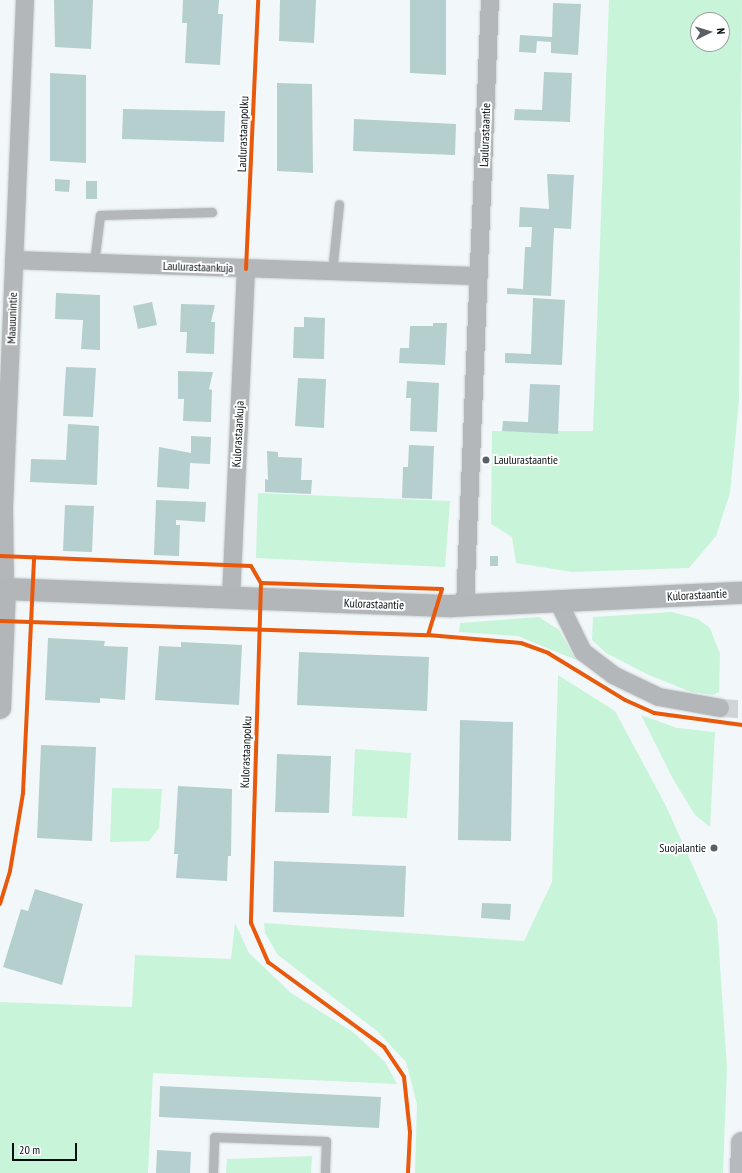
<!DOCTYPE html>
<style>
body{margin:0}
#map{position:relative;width:742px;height:1173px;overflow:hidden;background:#f2f8fa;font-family:"PT Sans Narrow",sans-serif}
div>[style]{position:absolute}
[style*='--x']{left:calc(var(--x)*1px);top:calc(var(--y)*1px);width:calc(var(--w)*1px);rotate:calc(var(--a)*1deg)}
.green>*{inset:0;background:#c8f4da}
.building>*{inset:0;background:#b4cfce}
.street-tunnel>*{height:18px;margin-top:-9px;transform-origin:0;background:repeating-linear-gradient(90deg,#cfd5d7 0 18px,transparent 0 27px)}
.roads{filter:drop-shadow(0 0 1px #cdd2d4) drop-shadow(0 0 1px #cdd2d4)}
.lane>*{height:9px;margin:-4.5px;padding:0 4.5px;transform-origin:4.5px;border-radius:4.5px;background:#b3b7b9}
.street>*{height:18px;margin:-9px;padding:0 9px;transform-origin:9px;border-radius:9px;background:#b3b7b9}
.secondary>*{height:22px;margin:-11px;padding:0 11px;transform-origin:11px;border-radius:11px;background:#b2b6b9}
.primary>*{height:22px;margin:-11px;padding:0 11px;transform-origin:11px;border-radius:11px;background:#b6b9bd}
.cycleway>*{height:4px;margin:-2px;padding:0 2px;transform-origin:2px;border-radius:2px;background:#e8590c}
.dots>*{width:11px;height:11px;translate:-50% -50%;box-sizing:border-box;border:2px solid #fff;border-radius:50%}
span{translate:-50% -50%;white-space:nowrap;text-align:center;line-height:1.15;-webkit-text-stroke:4px #fff;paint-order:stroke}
.street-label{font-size:12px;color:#060e12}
.poi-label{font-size:12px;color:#060e12}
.left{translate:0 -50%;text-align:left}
.right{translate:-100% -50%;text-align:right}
.north{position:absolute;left:690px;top:12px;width:40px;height:40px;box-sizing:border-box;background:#fff;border:1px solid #9b9fa0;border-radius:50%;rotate:85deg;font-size:11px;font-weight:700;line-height:16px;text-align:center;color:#060e12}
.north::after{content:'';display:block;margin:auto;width:14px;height:18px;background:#596063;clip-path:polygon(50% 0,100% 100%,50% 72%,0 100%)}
.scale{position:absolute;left:12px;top:1143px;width:65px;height:18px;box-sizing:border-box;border:2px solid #060e12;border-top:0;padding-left:5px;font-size:12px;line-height:14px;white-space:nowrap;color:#060e12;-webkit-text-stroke:3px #fff;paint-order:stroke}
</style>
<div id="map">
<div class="green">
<div style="clip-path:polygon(evenodd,609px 0,742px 0,739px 400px,730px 493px,716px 536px,689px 568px,572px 572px,516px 563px,512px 537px,491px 524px,492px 431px,593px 431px,609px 0,698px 20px,722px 20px,722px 44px,698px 44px,698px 20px)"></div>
<div style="clip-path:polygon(258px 493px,450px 501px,445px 567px,256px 558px)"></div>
<div style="clip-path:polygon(672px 612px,698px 619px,710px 628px,720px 654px,719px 692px,713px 695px,691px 692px,649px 675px,606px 653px,592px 640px,593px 617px)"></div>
<div style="clip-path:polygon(539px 617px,559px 630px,576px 660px,518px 636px,459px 632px,460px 623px)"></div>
<div style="clip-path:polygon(558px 675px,615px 711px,666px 806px,717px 920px,727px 1068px,723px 1173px,415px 1173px,417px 1104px,406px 1062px,377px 1031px,278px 955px,265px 933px,264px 923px,524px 941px,552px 882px)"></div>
<div style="clip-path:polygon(641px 715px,677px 728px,715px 732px,710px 827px,695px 815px,673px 779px)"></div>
<div style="clip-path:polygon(355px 749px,411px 753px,407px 818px,352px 816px)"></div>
<div style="clip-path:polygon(112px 788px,162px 789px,159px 828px,149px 841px,110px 842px)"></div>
<div style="clip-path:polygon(235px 923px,249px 953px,291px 993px,353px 1032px,385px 1062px,397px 1084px,153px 1073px,148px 1173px,0 1173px,0 1002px,132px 1007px,135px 955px,231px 959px)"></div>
<div style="clip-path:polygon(312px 1156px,311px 1173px,226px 1173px,227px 1159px)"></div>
</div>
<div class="building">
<div style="clip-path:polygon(54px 0,93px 0,91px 49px,55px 47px)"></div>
<div style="clip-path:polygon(183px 0,219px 0,218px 14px,223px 14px,220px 65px,185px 63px,187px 23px,182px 23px)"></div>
<div style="clip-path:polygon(280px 0,316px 0,314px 43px,279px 41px)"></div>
<div style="clip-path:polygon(410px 0,446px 0,446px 75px,410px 73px)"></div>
<div style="clip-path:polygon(553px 3px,581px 4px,578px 55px,551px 53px,551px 42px,537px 41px,536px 53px,519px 52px,520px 35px,552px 37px)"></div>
<div style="clip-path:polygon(544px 72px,572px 73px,570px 122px,514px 120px,515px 109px,542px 110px)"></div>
<div style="clip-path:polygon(50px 73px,86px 75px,86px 163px,50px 161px)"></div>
<div style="clip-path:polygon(277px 83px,312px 84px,313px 173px,277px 171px)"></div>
<div style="clip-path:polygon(123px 109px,225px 111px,224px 142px,122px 139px)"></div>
<div style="clip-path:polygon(354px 119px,456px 124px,455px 155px,353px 151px)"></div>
<div style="clip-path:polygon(547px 174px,574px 175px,571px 229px,554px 228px,551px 296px,507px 294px,507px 288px,523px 289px,525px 247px,531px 247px,532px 227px,519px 227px,520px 207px,549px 209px)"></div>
<div style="clip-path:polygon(55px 179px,70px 180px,69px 192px,55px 191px)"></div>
<div style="clip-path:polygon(86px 181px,97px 181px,97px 199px,86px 199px)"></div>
<div style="clip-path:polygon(56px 293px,100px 295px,100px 350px,81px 349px,83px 320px,55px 319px)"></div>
<div style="clip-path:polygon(533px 298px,565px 300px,562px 365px,505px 363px,505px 353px,531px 354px)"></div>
<div style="clip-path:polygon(152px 302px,157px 325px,138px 329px,133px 306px)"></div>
<div style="clip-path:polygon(181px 304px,215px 305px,211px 322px,215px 322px,214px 354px,186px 353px,187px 332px,180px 332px)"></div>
<div style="clip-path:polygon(304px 317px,325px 318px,324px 359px,293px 358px,294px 327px,304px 327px)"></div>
<div style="clip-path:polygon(433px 323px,447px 323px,445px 365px,399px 363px,400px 348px,409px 348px,410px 326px,433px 326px)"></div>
<div style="clip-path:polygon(66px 367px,96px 368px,93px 417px,63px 416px)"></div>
<div style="clip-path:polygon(178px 371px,213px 372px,209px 389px,212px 390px,211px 422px,183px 421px,184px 399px,178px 399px)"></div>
<div style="clip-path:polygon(298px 378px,326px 379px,324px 428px,295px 426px)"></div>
<div style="clip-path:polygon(407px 381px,439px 383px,437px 432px,410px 431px,411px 398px,406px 398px)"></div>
<div style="clip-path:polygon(530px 384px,560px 385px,558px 434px,502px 431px,503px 421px,528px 422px)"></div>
<div style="clip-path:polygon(68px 424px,99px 426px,97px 485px,30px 482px,31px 459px,66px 460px)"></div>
<div style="clip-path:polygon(191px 436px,211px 437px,210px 464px,190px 463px,189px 489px,157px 487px,159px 447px,191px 453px)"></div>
<div style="clip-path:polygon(409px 445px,434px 446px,432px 499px,402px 498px,403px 467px,408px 467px)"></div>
<div style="clip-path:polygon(267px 451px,278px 452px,278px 457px,302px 458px,301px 480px,312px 480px,311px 494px,265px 492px,265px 479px,268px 480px)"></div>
<div style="clip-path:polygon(156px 500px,206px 502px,205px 522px,176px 520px,176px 525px,180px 525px,179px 556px,154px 555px)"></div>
<div style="clip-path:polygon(65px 505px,94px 506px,92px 552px,63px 551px)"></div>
<div style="clip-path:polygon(490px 556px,498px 556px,498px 566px,490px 566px)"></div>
<div style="clip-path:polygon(48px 638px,105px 641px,104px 646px,128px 647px,125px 700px,100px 698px,100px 703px,45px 700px)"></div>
<div style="clip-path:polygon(181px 642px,242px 645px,239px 705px,155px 700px,159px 646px,181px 647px)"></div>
<div style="clip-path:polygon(299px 652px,429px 657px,427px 711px,297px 705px)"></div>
<div style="clip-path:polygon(460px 720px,513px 722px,511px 841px,458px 840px)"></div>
<div style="clip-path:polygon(41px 745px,96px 747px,92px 841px,37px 838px)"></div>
<div style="clip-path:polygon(277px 754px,331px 756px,329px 813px,275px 812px)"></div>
<div style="clip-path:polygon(178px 786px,232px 789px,231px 856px,228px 856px,227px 881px,176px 878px,178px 854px,174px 854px)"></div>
<div style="clip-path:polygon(274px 861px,406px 866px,404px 917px,273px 912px)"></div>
<div style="clip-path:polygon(35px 889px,83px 904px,62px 985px,3px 967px,21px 909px,28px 911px)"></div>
<div style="clip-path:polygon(482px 903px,511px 904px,510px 920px,481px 918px)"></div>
<div style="clip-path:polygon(160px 1086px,381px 1097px,379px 1128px,159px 1117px)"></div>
<div style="clip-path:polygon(157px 1150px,191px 1152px,190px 1173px,156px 1173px)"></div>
</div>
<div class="street-tunnel">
<div style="--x:720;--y:708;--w:22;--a:3"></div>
</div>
<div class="roads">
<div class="lane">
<div style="--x:94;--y:263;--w:48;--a:-82.9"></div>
<div style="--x:100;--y:215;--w:112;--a:-1.5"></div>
<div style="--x:332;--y:272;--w:68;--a:-84.1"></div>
<div style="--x:213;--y:1173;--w:36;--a:-88"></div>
<div style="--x:214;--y:1137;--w:112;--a:2"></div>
<div style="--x:326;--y:1141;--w:32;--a:92"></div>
</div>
<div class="street">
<div style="--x:14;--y:260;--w:465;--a:2"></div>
<div style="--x:5;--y:589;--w:82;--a:-90.7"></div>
<div style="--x:4;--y:507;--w:507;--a:-87.63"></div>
<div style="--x:231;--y:599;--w:330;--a:-87.4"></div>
<div style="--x:558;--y:601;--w:57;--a:63.9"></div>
<div style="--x:583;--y:652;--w:38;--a:37"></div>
<div style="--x:613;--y:675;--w:51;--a:25.6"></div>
<div style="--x:659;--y:697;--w:62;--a:10.2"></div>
<div style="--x:465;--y:606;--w:607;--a:-87.64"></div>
</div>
<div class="secondary">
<div style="--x:0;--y:708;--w:119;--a:-87.6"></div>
<div style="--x:5;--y:589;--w:447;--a:2.2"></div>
<div style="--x:452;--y:606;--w:290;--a:-2.6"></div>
</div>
<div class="primary">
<div style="--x:741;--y:1173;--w:30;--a:-88"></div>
</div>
</div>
<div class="cycleway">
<div style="--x:246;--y:269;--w:269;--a:-87.4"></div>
<div style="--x:0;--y:556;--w:251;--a:2.3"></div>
<div style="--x:251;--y:566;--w:20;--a:60"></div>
<div style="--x:261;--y:583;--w:181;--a:1.9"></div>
<div style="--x:442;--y:589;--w:48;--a:106.9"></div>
<div style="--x:261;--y:583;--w:340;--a:91.7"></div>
<div style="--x:251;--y:923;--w:43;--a:66.4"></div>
<div style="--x:268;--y:962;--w:144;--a:36.2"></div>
<div style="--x:384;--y:1047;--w:36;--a:56"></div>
<div style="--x:404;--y:1077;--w:55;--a:83.8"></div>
<div style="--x:410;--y:1132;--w:41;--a:92.8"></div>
<div style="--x:0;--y:621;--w:428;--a:1.9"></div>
<div style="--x:428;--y:635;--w:93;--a:4.9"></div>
<div style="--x:521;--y:643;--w:29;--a:20"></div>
<div style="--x:548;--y:653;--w:90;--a:31.4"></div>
<div style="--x:625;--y:700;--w:32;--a:24"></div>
<div style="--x:654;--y:713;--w:89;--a:7.8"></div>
<div style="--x:0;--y:904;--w:34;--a:-73"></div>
<div style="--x:10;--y:871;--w:79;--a:-80.5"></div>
<div style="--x:23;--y:793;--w:236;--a:-87.3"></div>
</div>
<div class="dots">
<div style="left:486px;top:460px;background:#596063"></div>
<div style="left:714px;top:848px;background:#596063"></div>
</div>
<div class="street-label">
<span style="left:243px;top:134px;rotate:-88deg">Laulurastaanpolku</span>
<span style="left:485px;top:135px;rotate:-88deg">Laulurastaantie</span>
<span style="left:198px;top:267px;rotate:2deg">Laulurastaankuja</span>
<span style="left:12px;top:318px;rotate:-88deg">Maauunintie</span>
<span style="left:238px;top:434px;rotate:-87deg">Kulorastaankuja</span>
<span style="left:697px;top:595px;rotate:-3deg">Kulorastaantie</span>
<span style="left:374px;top:604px;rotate:2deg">Kulorastaantie</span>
<span style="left:246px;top:752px;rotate:-88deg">Kulorastaanpolku</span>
</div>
<div class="poi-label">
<span class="left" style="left:494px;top:460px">Laulurastaantie</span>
<span class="right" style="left:706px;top:848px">Suojalantie</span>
</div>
<div class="north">N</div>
<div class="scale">20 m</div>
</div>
